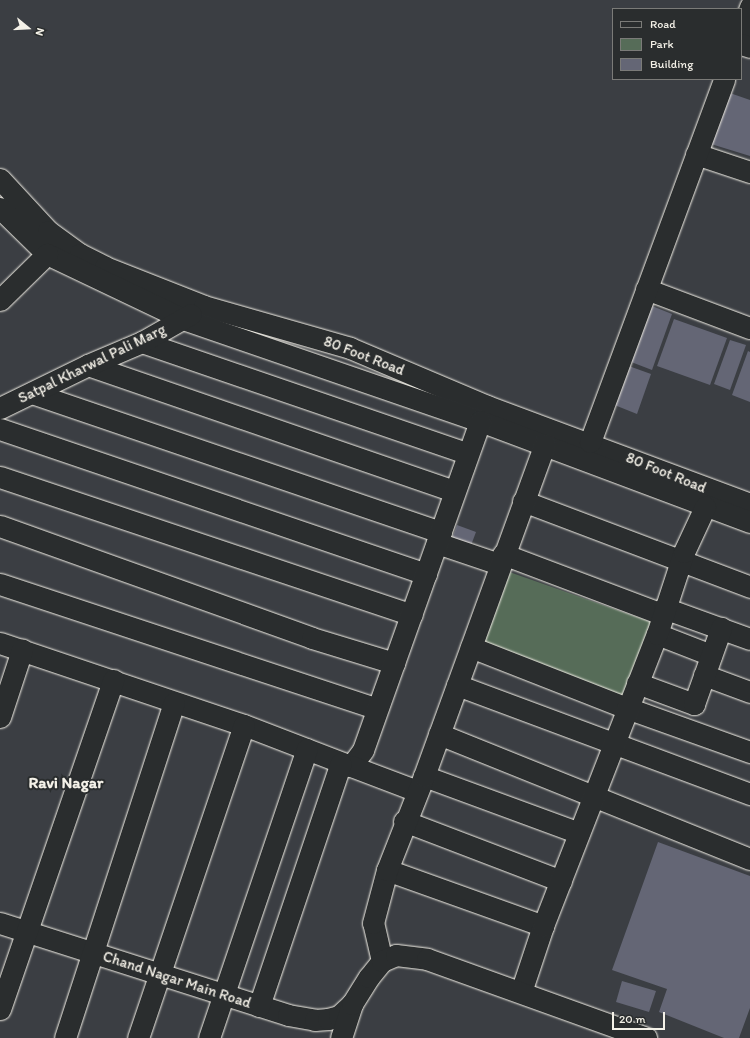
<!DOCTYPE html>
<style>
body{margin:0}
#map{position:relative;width:750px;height:1038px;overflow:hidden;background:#3b3e43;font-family:Itim,sans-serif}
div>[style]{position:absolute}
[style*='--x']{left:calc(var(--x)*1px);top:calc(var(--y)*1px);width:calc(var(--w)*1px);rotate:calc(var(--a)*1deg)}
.green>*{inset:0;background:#566c58}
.building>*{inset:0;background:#646675}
.roads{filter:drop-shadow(0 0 1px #f4f1e8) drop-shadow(0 0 1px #f4f1e8)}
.minor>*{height:21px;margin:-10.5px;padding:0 10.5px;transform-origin:10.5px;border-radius:10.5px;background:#2a2d2e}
span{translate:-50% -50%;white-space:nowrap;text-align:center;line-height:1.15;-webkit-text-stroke:4px #2a2d2e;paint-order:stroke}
.street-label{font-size:15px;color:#f4f1e8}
.neighbourhood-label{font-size:16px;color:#f4f1e8;font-weight:700}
.legend{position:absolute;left:612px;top:8px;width:130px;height:72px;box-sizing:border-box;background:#2a2d2e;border:1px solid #7b7b78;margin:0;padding:5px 7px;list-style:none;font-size:12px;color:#f4f1e8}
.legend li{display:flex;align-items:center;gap:8px;height:20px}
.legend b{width:20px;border:1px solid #7b7b78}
.north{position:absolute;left:8px;top:8px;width:40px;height:40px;-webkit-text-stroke:3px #2a2d2e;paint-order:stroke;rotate:108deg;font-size:11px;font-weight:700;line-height:16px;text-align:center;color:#f4f1e8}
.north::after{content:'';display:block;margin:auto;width:14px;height:18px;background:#f4f1e8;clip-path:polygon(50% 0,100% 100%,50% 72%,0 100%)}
.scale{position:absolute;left:612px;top:1012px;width:53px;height:18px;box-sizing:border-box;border:2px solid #f4f1e8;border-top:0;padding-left:5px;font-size:12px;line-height:14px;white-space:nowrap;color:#f4f1e8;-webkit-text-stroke:3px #2a2d2e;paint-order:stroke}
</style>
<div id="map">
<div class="green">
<div style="clip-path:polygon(501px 569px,654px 623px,626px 699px,474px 642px)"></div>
</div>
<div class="building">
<div style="clip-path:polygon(727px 92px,750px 100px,750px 156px,711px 144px)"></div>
<div style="clip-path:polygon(647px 304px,672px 314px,652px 370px,626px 360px)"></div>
<div style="clip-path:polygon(674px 319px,727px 338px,710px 385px,657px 366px)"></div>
<div style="clip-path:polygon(730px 340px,746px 345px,730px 390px,714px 384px)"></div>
<div style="clip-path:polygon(748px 351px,750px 352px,750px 402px,732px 395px)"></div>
<div style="clip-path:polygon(626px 365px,651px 374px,637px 414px,612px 404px)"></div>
<div style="clip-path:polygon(457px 525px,476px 532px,470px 548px,451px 541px)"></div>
<div style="clip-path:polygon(658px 842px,750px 876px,750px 1008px,739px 1038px,724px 1038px,659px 1012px,667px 989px,612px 970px)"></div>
<div style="clip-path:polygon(622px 981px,656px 991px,649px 1012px,616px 1002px)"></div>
</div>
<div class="roads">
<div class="minor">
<div style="--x:741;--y:32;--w:27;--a:-70"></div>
<div style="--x:741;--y:44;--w:9;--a:18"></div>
<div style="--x:696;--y:154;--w:57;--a:18.4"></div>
<div style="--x:0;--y:179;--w:71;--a:47.3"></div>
<div style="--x:48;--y:231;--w:39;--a:36"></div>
<div style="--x:80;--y:254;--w:28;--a:27"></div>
<div style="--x:105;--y:267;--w:106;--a:21.5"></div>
<div style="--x:204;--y:306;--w:152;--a:16"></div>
<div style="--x:350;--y:348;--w:149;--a:22.9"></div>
<div style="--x:487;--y:406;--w:281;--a:20.4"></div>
<div style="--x:0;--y:208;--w:66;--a:44.4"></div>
<div style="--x:47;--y:254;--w:151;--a:25.5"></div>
<div style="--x:183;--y:319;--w:314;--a:19"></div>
<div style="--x:480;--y:421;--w:288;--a:20.5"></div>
<div style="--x:646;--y:289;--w:111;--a:20.6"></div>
<div style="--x:0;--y:300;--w:66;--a:-44.4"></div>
<div style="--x:142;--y:342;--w:343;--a:18.9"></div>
<div style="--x:88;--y:365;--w:387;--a:19"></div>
<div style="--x:32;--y:393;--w:432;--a:18.8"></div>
<div style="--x:0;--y:408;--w:98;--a:-26"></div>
<div style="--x:88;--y:365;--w:59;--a:-23.1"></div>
<div style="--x:142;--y:342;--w:56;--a:-29.7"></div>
<div style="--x:0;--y:429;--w:450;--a:18.8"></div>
<div style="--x:590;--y:442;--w:387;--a:-69.7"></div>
<div style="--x:0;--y:477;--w:434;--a:18.5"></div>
<div style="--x:523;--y:501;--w:243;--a:20.7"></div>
<div style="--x:0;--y:526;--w:331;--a:19.7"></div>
<div style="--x:312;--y:638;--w:86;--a:17"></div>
<div style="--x:437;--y:543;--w:65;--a:18.7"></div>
<div style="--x:503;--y:554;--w:170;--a:20.7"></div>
<div style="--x:0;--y:584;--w:397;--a:18.3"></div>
<div style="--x:664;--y:608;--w:91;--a:19.8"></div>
<div style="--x:657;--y:634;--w:58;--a:21.3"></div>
<div style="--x:0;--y:643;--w:257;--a:18.6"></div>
<div style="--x:244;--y:725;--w:115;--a:21"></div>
<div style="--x:351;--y:766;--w:20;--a:-53"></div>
<div style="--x:363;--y:750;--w:349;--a:-70.4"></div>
<div style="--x:471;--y:647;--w:168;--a:21.4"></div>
<div style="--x:627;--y:708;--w:131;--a:19.7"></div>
<div style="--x:704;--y:675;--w:49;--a:20.3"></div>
<div style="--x:637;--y:683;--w:61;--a:20.2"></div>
<div style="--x:694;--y:704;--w:81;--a:-70.4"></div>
<div style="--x:457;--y:685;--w:313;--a:20.4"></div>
<div style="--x:0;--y:717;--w:71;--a:-71.8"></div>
<div style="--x:439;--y:734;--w:335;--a:21.9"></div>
<div style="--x:351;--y:766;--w:71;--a:20.7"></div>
<div style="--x:424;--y:776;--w:165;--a:20.2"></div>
<div style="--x:404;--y:821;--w:168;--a:20.9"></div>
<div style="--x:387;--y:870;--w:166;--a:19.7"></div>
<div style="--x:0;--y:923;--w:302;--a:17.7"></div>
<div style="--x:288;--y:1015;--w:27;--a:10"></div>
<div style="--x:315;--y:1020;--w:13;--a:-4"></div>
<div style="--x:328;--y:1019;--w:11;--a:-15"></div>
<div style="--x:339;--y:1016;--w:18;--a:-43"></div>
<div style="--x:382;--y:961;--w:39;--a:-103"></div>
<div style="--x:373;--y:923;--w:55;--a:-75.2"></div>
<div style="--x:387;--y:870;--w:101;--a:-68.5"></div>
<div style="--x:424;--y:776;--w:353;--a:-70"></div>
<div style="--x:521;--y:992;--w:70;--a:-71.6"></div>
<div style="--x:543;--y:926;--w:313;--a:-68.7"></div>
<div style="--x:657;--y:634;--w:86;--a:-71.8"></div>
<div style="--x:684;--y:552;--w:50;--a:-65"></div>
<div style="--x:259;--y:1006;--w:256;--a:-71.4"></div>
<div style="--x:0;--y:1009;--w:348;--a:-71"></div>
<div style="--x:65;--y:1038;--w:352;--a:-72"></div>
<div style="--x:138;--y:1038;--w:330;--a:-71.3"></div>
<div style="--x:209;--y:1038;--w:305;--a:-71.3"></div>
<div style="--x:341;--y:1038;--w:36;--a:-72"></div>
<div style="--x:352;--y:1004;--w:32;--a:-58"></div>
<div style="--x:369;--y:977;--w:21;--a:-51"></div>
<div style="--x:382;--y:961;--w:15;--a:-23"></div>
<div style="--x:396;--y:955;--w:31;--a:7"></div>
<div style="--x:427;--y:959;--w:233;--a:19.8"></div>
</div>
</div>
<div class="street-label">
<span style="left:364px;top:356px;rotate:21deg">80 Foot Road</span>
<span style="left:92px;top:364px;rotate:-26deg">Satpal Kharwal Pali Marg</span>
<span style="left:666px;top:473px;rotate:22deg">80 Foot Road</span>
<span style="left:177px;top:980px;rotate:18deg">Chand Nagar Main Road</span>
</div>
<div class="neighbourhood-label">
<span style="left:66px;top:783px">Ravi Nagar</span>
</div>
<ul class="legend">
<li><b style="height:5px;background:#2a2d2e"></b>Road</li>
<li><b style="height:11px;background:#566c58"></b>Park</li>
<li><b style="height:11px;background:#646675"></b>Building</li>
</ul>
<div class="north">N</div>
<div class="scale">20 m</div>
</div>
